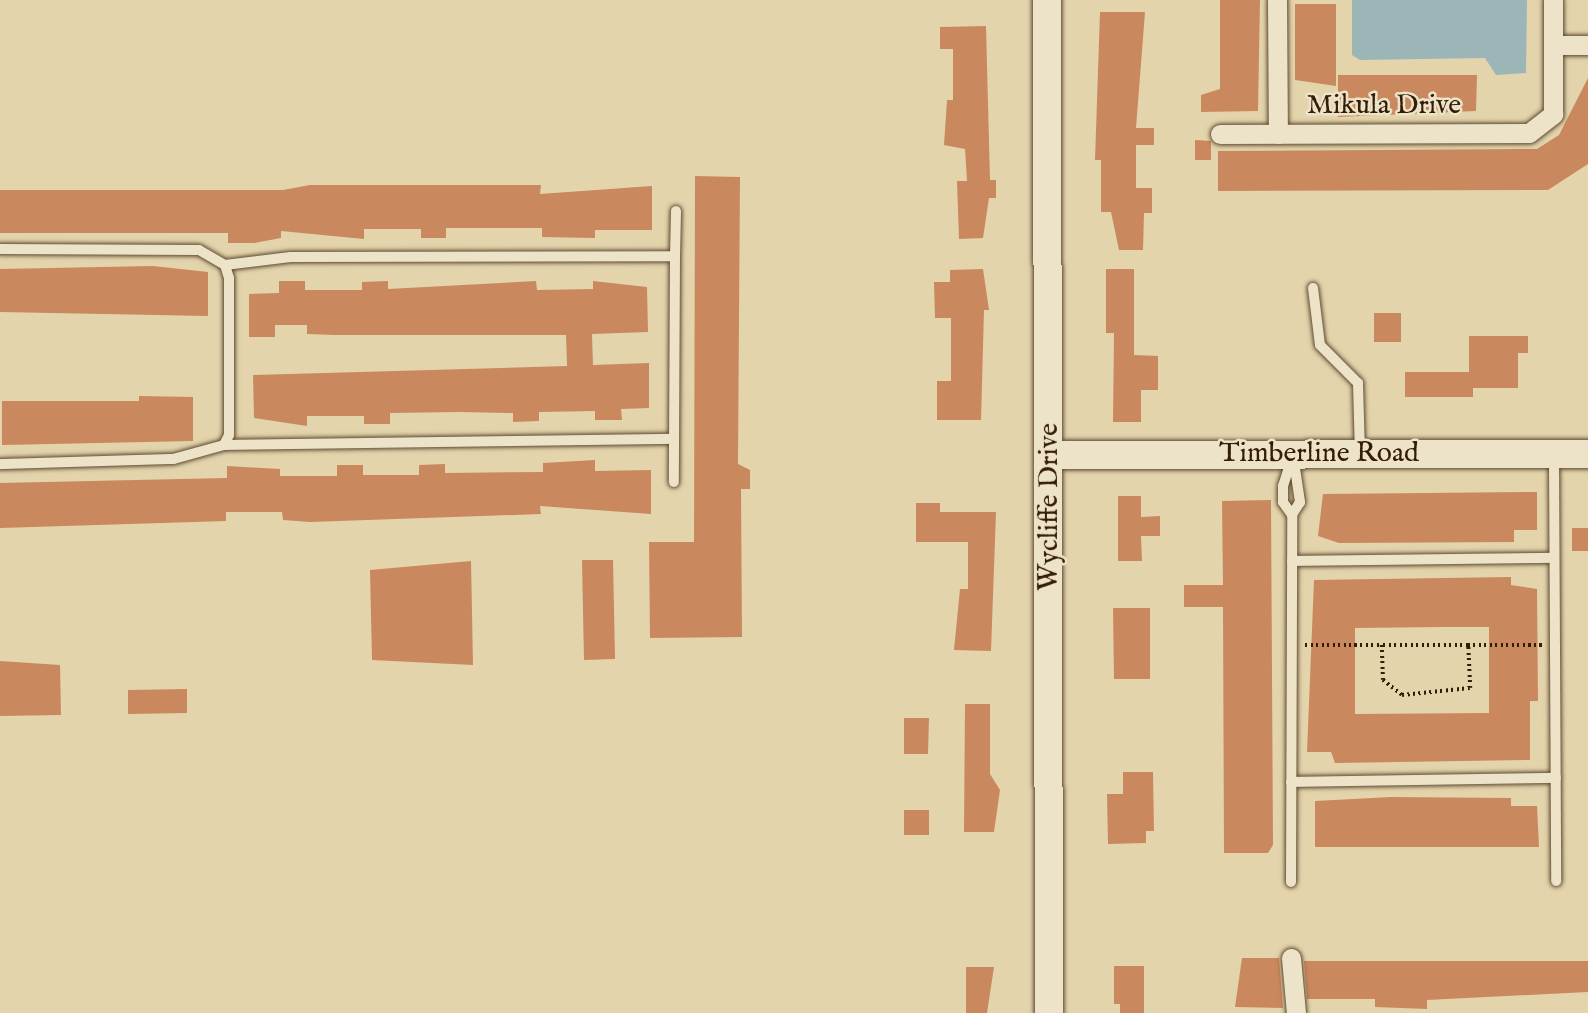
<!DOCTYPE html>
<style>
body{margin:0}
#map{position:relative;width:1588px;height:1013px;overflow:hidden;background:#e3d4ac;font-family:"IM FELL English",serif}
div>[style]{position:absolute}
[style*='--x']{left:calc(var(--x)*1px);top:calc(var(--y)*1px);width:calc(var(--w)*1px);rotate:calc(var(--a)*1deg)}
.water>*{inset:0;background:#9cb5b7}
.building>*{inset:0;background:#ca885e}
.path>*{height:3.5px;margin-top:-1.75px;transform-origin:0;background:repeating-linear-gradient(90deg,#341c07 0 2px,transparent 0 5.5px)}
.roads{filter:drop-shadow(0 0 2px #604a30) drop-shadow(0 0 2px #604a30)}
.lane>*{height:10px;margin:-5px;padding:0 5px;transform-origin:5px;border-radius:5px;background:#ede3c9}
.street>*{height:19px;margin:-9.5px;padding:0 9.5px;transform-origin:9.5px;border-radius:9.5px;background:#ede3c9}
.secondary>*{height:28px;margin:-14px;padding:0 14px;transform-origin:14px;border-radius:14px;background:#ede3c9}
span{translate:-50% -50%;white-space:nowrap;text-align:center;line-height:1.15;-webkit-text-stroke:5px #ede3c9;paint-order:stroke}
.street-label{font-size:28px;color:#341c07}
</style>
<div id="map">
<div class="water">
<div style="clip-path:polygon(1352px 0,1527px 0,1526px 73px,1496px 75px,1485px 58px,1360px 60px,1352px 55px)"></div>
</div>
<div class="building">
<div style="clip-path:polygon(1220px 0,1260px 0,1258px 111px,1201px 112px,1201px 95px,1220px 89px)"></div>
<div style="clip-path:polygon(1295px 4px,1336px 4px,1336px 86px,1295px 80px)"></div>
<div style="clip-path:polygon(1100px 12px,1145px 12px,1136px 128px,1154px 128px,1154px 145px,1136px 145px,1136px 188px,1152px 188px,1152px 213px,1144px 213px,1143px 250px,1119px 250px,1111px 212px,1101px 212px,1101px 160px,1095px 160px)"></div>
<div style="clip-path:polygon(986px 26px,990px 180px,996px 180px,996px 198px,989px 198px,983px 238px,959px 239px,957px 181px,967px 181px,965px 149px,944px 145px,947px 100px,953px 100px,953px 49px,940px 49px,940px 27px)"></div>
<div style="clip-path:polygon(1338px 75px,1477px 75px,1476px 111px,1338px 117px)"></div>
<div style="clip-path:polygon(1588px 78px,1588px 164px,1548px 190px,1218px 191px,1218px 151px,1537px 149px,1559px 135px)"></div>
<div style="clip-path:polygon(1195px 140px,1211px 141px,1211px 160px,1195px 160px)"></div>
<div style="clip-path:polygon(695px 176px,740px 177px,738px 464px,750px 470px,750px 489px,741px 489px,742px 637px,650px 638px,649px 542px,694px 542px)"></div>
<div style="clip-path:polygon(310px 185px,541px 185px,540px 194px,652px 186px,652px 230px,595px 230px,595px 238px,542px 237px,542px 228px,446px 228px,446px 238px,421px 238px,421px 229px,364px 229px,364px 239px,281px 231px,281px 238px,254px 243px,228px 243px,228px 233px,0 233px,0 190px,283px 190px)"></div>
<div style="clip-path:polygon(153px 266px,208px 272px,208px 316px,0 312px,0 269px)"></div>
<div style="clip-path:polygon(983px 269px,989px 310px,984px 310px,981px 420px,937px 420px,937px 381px,951px 381px,951px 318px,935px 318px,934px 282px,950px 282px,950px 270px)"></div>
<div style="clip-path:polygon(1106px 269px,1134px 269px,1134px 355px,1158px 356px,1158px 390px,1141px 390px,1141px 422px,1113px 422px,1114px 333px,1106px 333px)"></div>
<div style="clip-path:polygon(279px 281px,305px 281px,305px 290px,362px 290px,362px 282px,388px 281px,388px 289px,536px 281px,537px 290px,593px 289px,593px 281px,647px 287px,648px 332px,592px 334px,593px 365px,649px 363px,649px 408px,621px 409px,622px 420px,595px 420px,595px 411px,539px 412px,539px 421px,513px 422px,513px 413px,458px 412px,390px 413px,390px 424px,364px 424px,364px 416px,307px 416px,307px 426px,254px 418px,253px 375px,567px 366px,566px 335px,335px 335px,307px 334px,307px 325px,275px 325px,275px 337px,249px 337px,249px 294px,279px 293px)"></div>
<div style="clip-path:polygon(1374px 313px,1401px 313px,1401px 342px,1374px 342px)"></div>
<div style="clip-path:polygon(1469px 336px,1528px 336px,1528px 353px,1518px 353px,1518px 388px,1473px 388px,1473px 397px,1405px 397px,1405px 372px,1469px 372px)"></div>
<div style="clip-path:polygon(139px 396px,193px 397px,193px 441px,2px 445px,2px 401px,139px 401px)"></div>
<div style="clip-path:polygon(595px 460px,595px 471px,651px 470px,651px 514px,540px 506px,541px 514px,310px 522px,283px 520px,282px 512px,226px 512px,226px 521px,0 528px,0 483px,227px 478px,227px 466px,280px 469px,280px 476px,337px 476px,337px 465px,363px 465px,363px 475px,419px 475px,419px 465px,445px 464px,445px 473px,543px 472px,543px 463px)"></div>
<div style="clip-path:polygon(1537px 492px,1537px 530px,1514px 530px,1514px 542px,1339px 543px,1318px 536px,1323px 494px)"></div>
<div style="clip-path:polygon(1118px 496px,1141px 496px,1141px 517px,1160px 516px,1160px 536px,1141px 536px,1142px 561px,1118px 561px)"></div>
<div style="clip-path:polygon(1271px 500px,1273px 845px,1268px 853px,1224px 853px,1223px 607px,1184px 607px,1184px 585px,1223px 585px,1222px 501px)"></div>
<div style="clip-path:polygon(916px 503px,940px 503px,940px 512px,996px 512px,991px 651px,954px 650px,960px 589px,968px 589px,968px 542px,916px 542px)"></div>
<div style="clip-path:polygon(1572px 528px,1588px 528px,1588px 551px,1572px 551px)"></div>
<div style="clip-path:polygon(582px 560px,613px 560px,615px 659px,584px 660px)"></div>
<div style="clip-path:polygon(471px 561px,473px 665px,372px 660px,370px 570px)"></div>
<div style="clip-path:polygon(evenodd,1511px 577px,1511px 585px,1537px 589px,1538px 701px,1530px 701px,1530px 760px,1335px 763px,1331px 752px,1307px 752px,1314px 580px,1511px 577px,1441px 627px,1489px 627px,1489px 713px,1355px 714px,1355px 628px,1441px 627px)"></div>
<div style="clip-path:polygon(1113px 608px,1150px 608px,1150px 679px,1114px 679px)"></div>
<div style="clip-path:polygon(0 661px,60px 665px,61px 715px,0 716px)"></div>
<div style="clip-path:polygon(187px 689px,187px 713px,128px 714px,128px 690px)"></div>
<div style="clip-path:polygon(965px 704px,990px 704px,990px 774px,1000px 790px,994px 832px,964px 832px)"></div>
<div style="clip-path:polygon(904px 718px,929px 718px,928px 754px,904px 754px)"></div>
<div style="clip-path:polygon(1123px 772px,1153px 772px,1154px 831px,1146px 831px,1146px 843px,1108px 844px,1107px 794px,1123px 794px)"></div>
<div style="clip-path:polygon(1391px 797px,1511px 798px,1511px 806px,1537px 806px,1539px 847px,1315px 847px,1315px 801px)"></div>
<div style="clip-path:polygon(904px 810px,929px 810px,929px 835px,904px 835px)"></div>
<div style="clip-path:polygon(1242px 958px,1279px 958px,1283px 1008px,1235px 1007px)"></div>
<div style="clip-path:polygon(1304px 961px,1588px 961px,1588px 992px,1427px 1000px,1427px 1009px,1375px 1007px,1375px 999px,1307px 999px)"></div>
<div style="clip-path:polygon(1114px 966px,1144px 966px,1144px 1013px,1120px 1013px,1120px 1004px,1114px 1004px)"></div>
<div style="clip-path:polygon(966px 967px,994px 967px,987px 1013px,966px 1013px)"></div>
</div>
<div class="path">
<div style="--x:1305;--y:645;--w:77;--a:0"></div>
<div style="--x:1382;--y:645;--w:35;--a:88"></div>
<div style="--x:1383;--y:680;--w:24;--a:38"></div>
<div style="--x:1402;--y:695;--w:68;--a:-5.9"></div>
<div style="--x:1470;--y:688;--w:43;--a:-92.7"></div>
<div style="--x:1468;--y:645;--w:74;--a:0"></div>
<div style="--x:1383;--y:645;--w:85;--a:0"></div>
</div>
<div class="roads">
<div class="lane">
<div style="--x:0;--y:249;--w:199;--a:0.3"></div>
<div style="--x:199;--y:250;--w:30;--a:30"></div>
<div style="--x:225;--y:265;--w:14;--a:73"></div>
<div style="--x:229;--y:278;--w:157;--a:90"></div>
<div style="--x:229;--y:435;--w:11;--a:117"></div>
<div style="--x:224;--y:445;--w:53;--a:164.6"></div>
<div style="--x:173;--y:459;--w:173;--a:178.3"></div>
<div style="--x:675;--y:256;--w:45;--a:-88.7"></div>
<div style="--x:225;--y:265;--w:66;--a:-6.9"></div>
<div style="--x:291;--y:257;--w:384;--a:-0.1"></div>
<div style="--x:675;--y:256;--w:226;--a:90.3"></div>
<div style="--x:1313;--y:288;--w:57;--a:83"></div>
<div style="--x:1320;--y:345;--w:54;--a:45"></div>
<div style="--x:1358;--y:383;--w:71;--a:88.4"></div>
<div style="--x:224;--y:445;--w:450;--a:-0.8"></div>
<div style="--x:1293;--y:455;--w:48;--a:81.5"></div>
<div style="--x:1300;--y:502;--w:15;--a:122"></div>
<div style="--x:1292;--y:515;--w:16;--a:-125"></div>
<div style="--x:1283;--y:502;--w:16;--a:-90"></div>
<div style="--x:1283;--y:486;--w:33;--a:-72"></div>
<div style="--x:1554;--y:458;--w:423;--a:89.7"></div>
<div style="--x:1292;--y:561;--w:262;--a:-0.7"></div>
<div style="--x:1291;--y:782;--w:265;--a:-0.9"></div>
<div style="--x:1291;--y:882;--w:367;--a:-89.8"></div>
</div>
<div class="street">
<div style="--x:1277;--y:0;--w:134;--a:89.6"></div>
<div style="--x:1554;--y:45;--w:34;--a:0"></div>
<div style="--x:1220;--y:134;--w:309;--a:-0.2"></div>
<div style="--x:1529;--y:133;--w:31;--a:-38"></div>
<div style="--x:1553;--y:114;--w:114;--a:-90"></div>
<div style="--x:1291;--y:958;--w:55;--a:84.8"></div>
</div>
<div class="secondary">
<div style="--x:1047;--y:0;--w:1013;--a:89.89"></div>
<div style="--x:1051;--y:455;--w:537;--a:-0.11"></div>
</div>
</div>
<div class="street-label">
<span style="left:1384px;top:106px">Mikula Drive</span>
<span style="left:1319px;top:454px">Timberline Road</span>
<span style="left:1050px;top:507px;rotate:-90deg">Wycliffe Drive</span>
</div>
</div>
